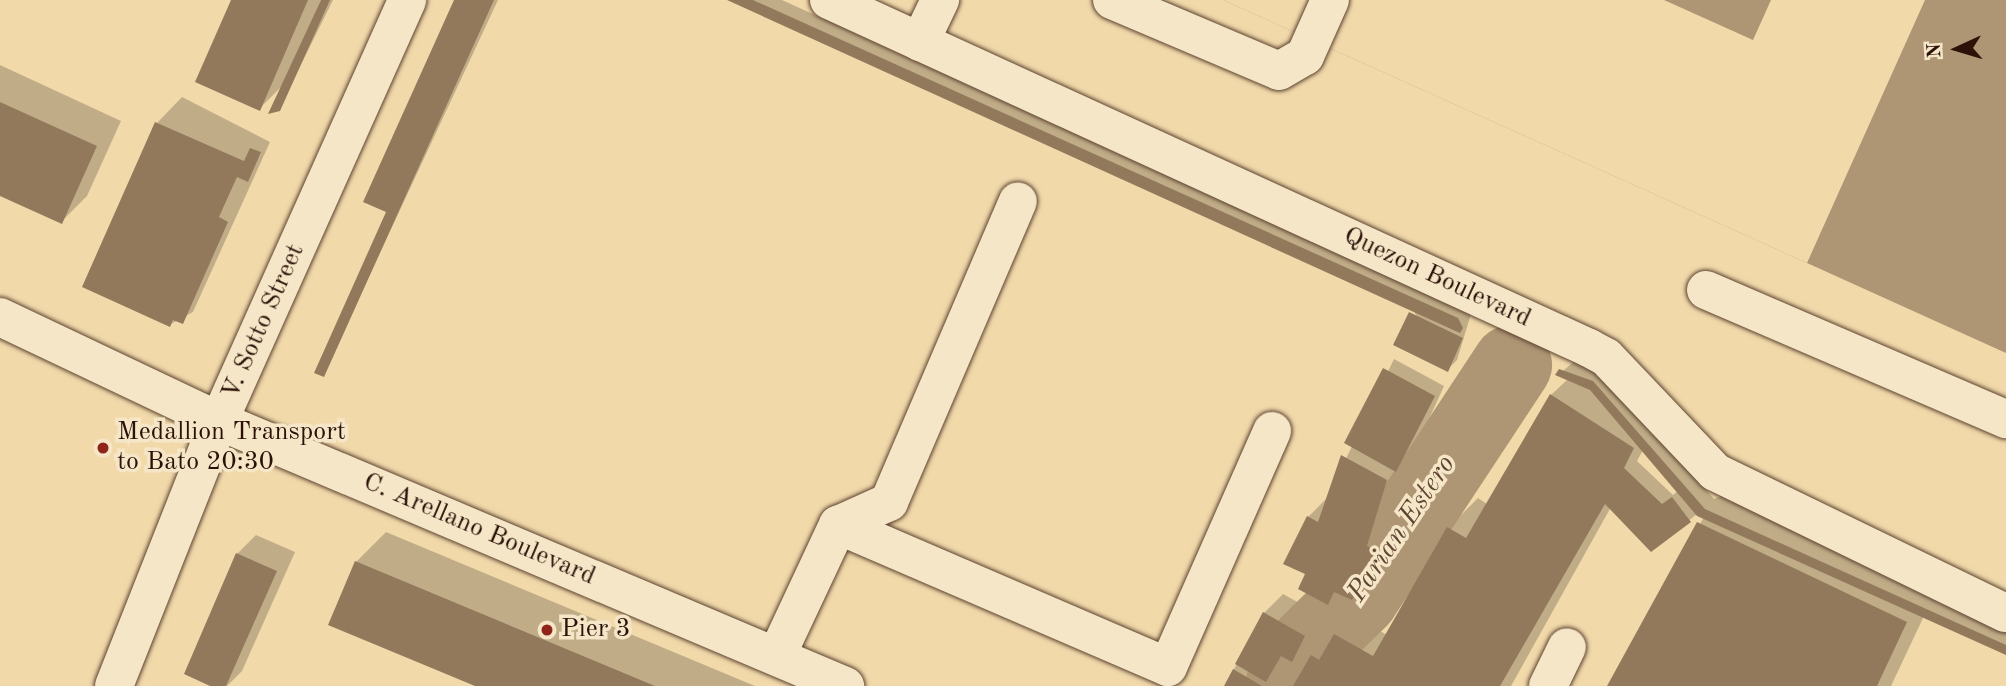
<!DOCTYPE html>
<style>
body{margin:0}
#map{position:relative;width:2006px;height:686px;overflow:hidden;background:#f1d9aa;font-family:"Old Standard TT",serif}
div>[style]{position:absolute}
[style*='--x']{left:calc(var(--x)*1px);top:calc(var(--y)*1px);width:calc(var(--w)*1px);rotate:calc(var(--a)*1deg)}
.water>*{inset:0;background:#ae9573}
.pier>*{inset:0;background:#f1d9aa}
.shadow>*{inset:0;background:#0003}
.river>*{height:80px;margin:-40px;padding:0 40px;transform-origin:40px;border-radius:40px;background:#ae9573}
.building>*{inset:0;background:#92795c}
.roads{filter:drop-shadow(0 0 2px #5c4330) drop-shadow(0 0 2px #5c4330)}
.minor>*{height:38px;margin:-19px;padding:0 19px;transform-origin:19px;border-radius:19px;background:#f6e6c8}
.dots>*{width:19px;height:19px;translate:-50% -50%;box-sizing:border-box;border:4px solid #f6e6c8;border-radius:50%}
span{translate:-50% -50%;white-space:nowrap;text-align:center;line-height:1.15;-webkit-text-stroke:7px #f6e6c8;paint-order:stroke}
.street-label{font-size:26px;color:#2b1107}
.poi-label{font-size:26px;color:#2b1107}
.left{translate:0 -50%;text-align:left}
.water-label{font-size:28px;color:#5f4632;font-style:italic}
.north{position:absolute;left:1922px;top:14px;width:70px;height:70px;-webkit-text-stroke:5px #f6e6c8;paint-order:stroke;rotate:266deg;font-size:19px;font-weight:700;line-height:28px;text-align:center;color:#2b1107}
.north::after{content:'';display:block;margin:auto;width:24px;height:32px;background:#2b1107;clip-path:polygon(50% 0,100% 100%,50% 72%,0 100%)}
</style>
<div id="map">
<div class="water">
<div style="clip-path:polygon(1223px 0,2006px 0,2006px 353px,1807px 263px)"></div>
</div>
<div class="pier">
<div style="clip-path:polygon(1223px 0,1664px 0,1753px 40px,1771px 0,1925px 0,1807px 263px)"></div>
</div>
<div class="shadow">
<div style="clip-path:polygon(233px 0,321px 0,301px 47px,323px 0,333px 0,279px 109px,282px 86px,260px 108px)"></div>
<div style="clip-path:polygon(456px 0,498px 0,323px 375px,389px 211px)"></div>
<div style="clip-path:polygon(737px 0,782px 0,1471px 314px,1457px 360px,1448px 369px,1413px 310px)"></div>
<div style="clip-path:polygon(0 65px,121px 121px,87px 196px,61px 222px,0 194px)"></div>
<div style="clip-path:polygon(182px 97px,270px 142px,193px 312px,169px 325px,84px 286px,157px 123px)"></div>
<div style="clip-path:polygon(1394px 359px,1444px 386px,1415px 450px,1397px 469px,1379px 524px,1394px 531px,1370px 579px,1351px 598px,1338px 592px,1328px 602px,1307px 573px,1308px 517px,1327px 498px)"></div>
<div style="clip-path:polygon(evenodd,1576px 360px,1603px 372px,1714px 499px,1728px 493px,1935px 592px,1932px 599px,2006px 632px,2006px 653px,1924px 616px,1891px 686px,1609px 686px,1704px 517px,1697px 514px,1652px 550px,1611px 507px,1511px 686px,1295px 686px,1312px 657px,1355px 616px,1387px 635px,1448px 528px,1478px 498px,1487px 504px,1551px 395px,1568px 379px,1558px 375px,1576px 360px,1643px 450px,1678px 491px,1673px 495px,1637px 461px,1643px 450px)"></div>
<div style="clip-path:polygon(386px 532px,755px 686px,480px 686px,356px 562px)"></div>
<div style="clip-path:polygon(256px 535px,295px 552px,242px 671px,227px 686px,214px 686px,237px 554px)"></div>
<div style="clip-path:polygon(1283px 594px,1323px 616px,1310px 641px,1287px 657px,1267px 686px,1225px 686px,1264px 613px)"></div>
</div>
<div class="river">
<div style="--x:1285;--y:686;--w:49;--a:-58.2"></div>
<div style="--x:1311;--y:644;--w:67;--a:-44.4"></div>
<div style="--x:1359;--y:597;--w:278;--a:-56.6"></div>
</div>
<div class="building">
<div style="clip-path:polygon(231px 0,308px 0,260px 111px,195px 82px)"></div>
<div style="clip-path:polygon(321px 0,330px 0,280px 111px,268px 114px)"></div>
<div style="clip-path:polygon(454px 0,494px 0,324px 377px,314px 373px,386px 212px,363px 202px)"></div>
<div style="clip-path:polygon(727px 0,753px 0,1458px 318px,1463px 328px,1460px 333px)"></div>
<div style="clip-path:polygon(0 102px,97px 146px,62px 224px,0 196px)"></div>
<div style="clip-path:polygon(155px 122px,244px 161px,250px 148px,261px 152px,248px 182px,237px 177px,219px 217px,228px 222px,183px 324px,173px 320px,170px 327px,82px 287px)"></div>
<div style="clip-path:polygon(1409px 312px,1463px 338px,1448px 372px,1393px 345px)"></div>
<div style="clip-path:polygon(1383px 368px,1435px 396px,1396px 472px,1344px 443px)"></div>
<div style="clip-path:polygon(1559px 369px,1593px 381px,1705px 509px,2006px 645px,2006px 655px,1697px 516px,1590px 390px,1555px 375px)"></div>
<div style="clip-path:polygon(1550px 394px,1634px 448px,1624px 468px,1662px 504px,1672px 497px,1691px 522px,1651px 552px,1605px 504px,1500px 686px,1293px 686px,1311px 655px,1319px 660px,1334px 634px,1373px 656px,1447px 527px,1466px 538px)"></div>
<div style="clip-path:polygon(1341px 455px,1387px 480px,1367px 546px,1376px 551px,1352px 600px,1334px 592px,1328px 605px,1298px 589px,1305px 574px,1283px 564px,1307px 516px,1318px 522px)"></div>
<div style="clip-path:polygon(1697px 522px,1907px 622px,1877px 686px,1607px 686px)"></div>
<div style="clip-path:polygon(236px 553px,277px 571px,226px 686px,210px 686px,184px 674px)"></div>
<div style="clip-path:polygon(355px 561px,655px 686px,475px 686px,328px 625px)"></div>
<div style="clip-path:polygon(1263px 612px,1305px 636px,1292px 662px,1281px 656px,1266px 682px,1235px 664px)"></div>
<div style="clip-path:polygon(1233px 669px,1262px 686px,1224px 686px)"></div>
</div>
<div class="roads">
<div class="minor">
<div style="--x:829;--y:0;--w:836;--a:24.6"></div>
<div style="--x:1589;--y:348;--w:19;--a:28"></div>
<div style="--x:1606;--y:357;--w:158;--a:46.5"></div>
<div style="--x:1715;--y:472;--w:323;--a:25.9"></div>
<div style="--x:1112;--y:0;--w:181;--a:23"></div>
<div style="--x:1279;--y:71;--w:30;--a:-30"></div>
<div style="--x:1305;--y:56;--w:61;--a:-65.9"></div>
<div style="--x:920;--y:42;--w:47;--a:-64.5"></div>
<div style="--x:1706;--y:290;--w:327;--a:23.3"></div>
<div style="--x:0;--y:317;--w:242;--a:25.4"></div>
<div style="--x:219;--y:421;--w:680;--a:22.94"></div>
<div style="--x:838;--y:525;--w:359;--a:23.3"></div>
<div style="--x:1168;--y:667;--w:258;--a:-66.2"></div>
<div style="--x:777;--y:655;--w:144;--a:-64.9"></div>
<div style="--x:838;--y:525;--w:56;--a:-24.3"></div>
<div style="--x:889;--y:502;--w:327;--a:-66.8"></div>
<div style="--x:114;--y:686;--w:285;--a:-68.4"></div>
<div style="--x:219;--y:421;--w:461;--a:-65.9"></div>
<div style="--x:1548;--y:686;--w:43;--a:-64"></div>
</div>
</div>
<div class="dots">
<div style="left:103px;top:448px;background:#8f2418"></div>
<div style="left:547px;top:630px;background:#8f2418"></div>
</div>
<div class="street-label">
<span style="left:1437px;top:278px;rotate:25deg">Quezon Boulevard</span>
<span style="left:264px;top:322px;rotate:-66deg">V. Sotto Street</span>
<span style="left:479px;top:530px;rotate:23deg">C. Arellano Boulevard</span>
</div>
<div class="poi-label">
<span class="left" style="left:117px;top:448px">Medallion Transport<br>to Bato 20:30</span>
<span class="left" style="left:561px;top:630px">Pier 3</span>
</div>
<div class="water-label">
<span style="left:1402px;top:529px;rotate:-56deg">Parian Estero</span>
</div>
<div class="north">N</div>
</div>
